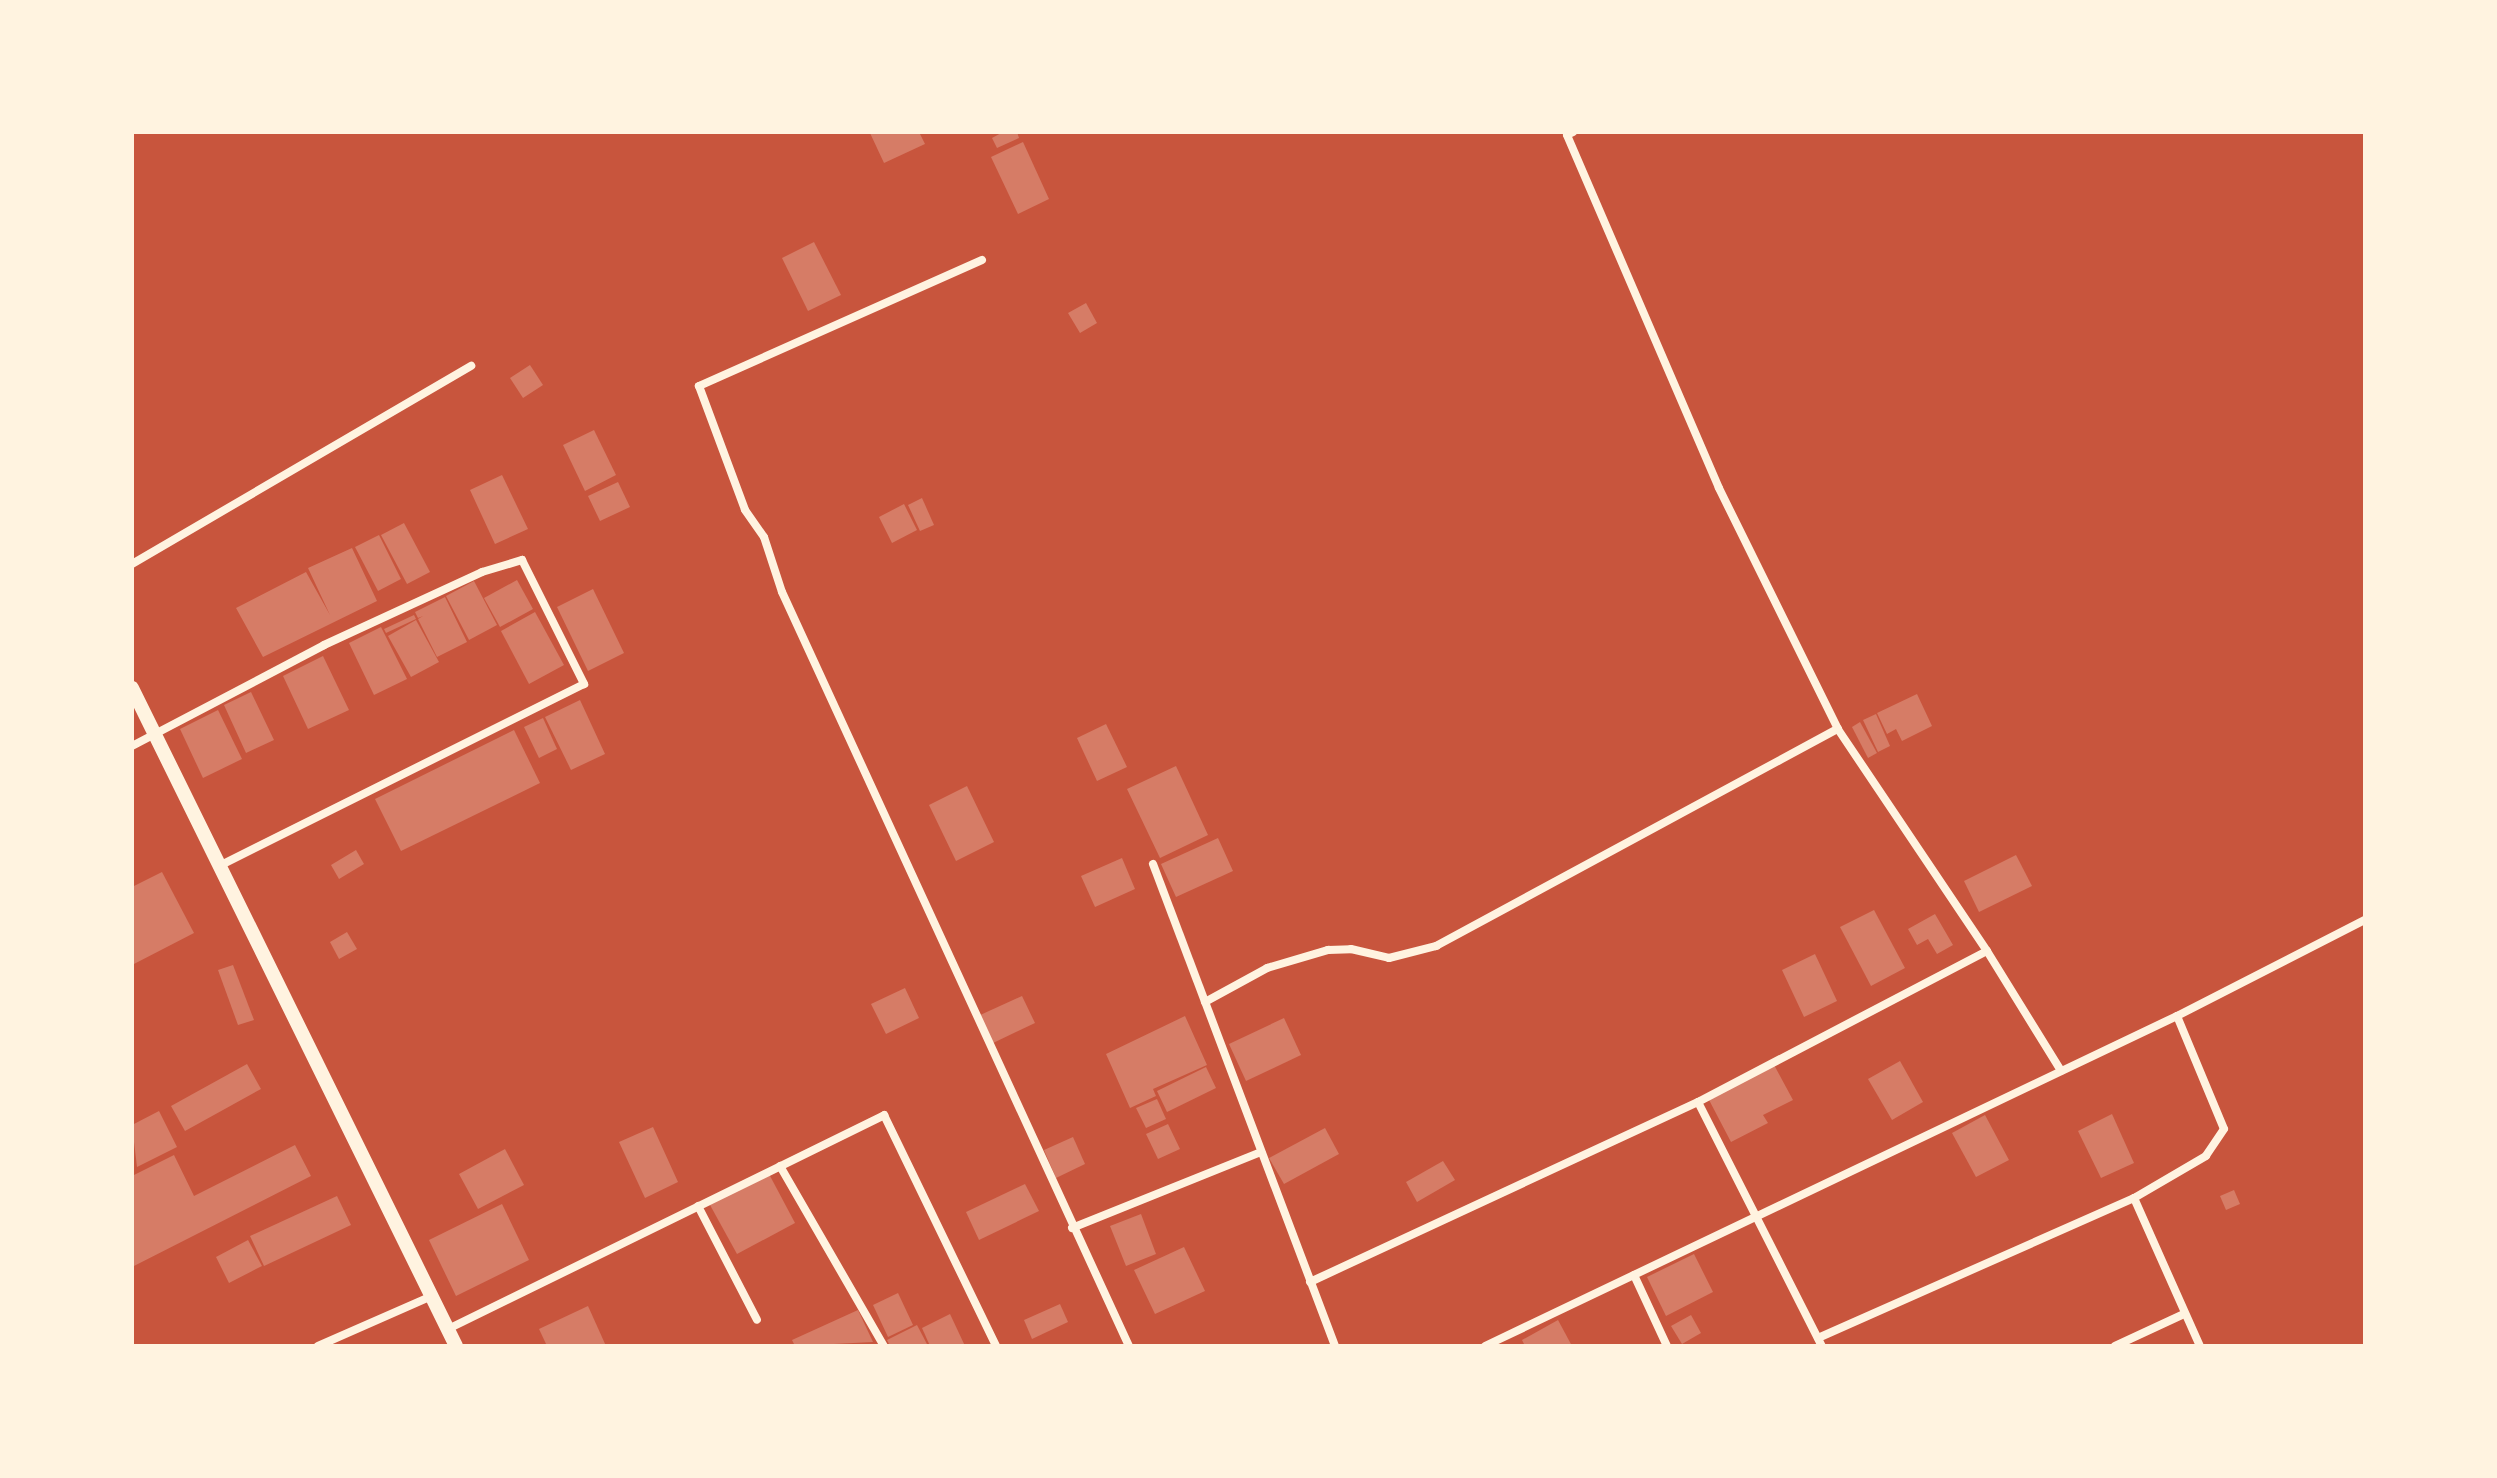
<!DOCTYPE html>
<style>
body{margin:0}
#map{position:relative;width:2497px;height:1478px;overflow:hidden;background:#c8553d;font-family:"IBM Plex Sans",sans-serif}
div>[style]{position:absolute}
[style*='--x']{left:calc(var(--x)*1px);top:calc(var(--y)*1px);width:calc(var(--w)*1px);rotate:calc(var(--a)*1deg)}
.building>*{inset:0;background:#d67c66}
.minor>*{height:8px;margin:-4px;padding:0 4px;transform-origin:4px;border-radius:4px;background:#fff3e0}
.tertiary>*{height:14px;margin:-7px;padding:0 7px;transform-origin:7px;border-radius:7px;background:#fff3e0}
span{translate:-50% -50%;white-space:nowrap;text-align:center;line-height:1.15;-webkit-text-stroke:8px #fff3e0;paint-order:stroke}
.frame{position:absolute;inset:0;border:134px solid #fff3e0;pointer-events:none}
</style>
<div id="map">
<div class="building">
<div style="clip-path:polygon(919px 132px,925px 144px,884px 163px,870px 133px)"></div>
<div style="clip-path:polygon(1003px 132px,1017px 132px,1019px 138px,997px 148px,992px 138px)"></div>
<div style="clip-path:polygon(1023px 142px,1049px 199px,1018px 214px,991px 157px)"></div>
<div style="clip-path:polygon(814px 242px,841px 295px,808px 311px,782px 258px)"></div>
<div style="clip-path:polygon(1086px 303px,1097px 323px,1080px 333px,1068px 313px)"></div>
<div style="clip-path:polygon(530px 365px,543px 385px,523px 398px,510px 378px)"></div>
<div style="clip-path:polygon(594px 430px,616px 475px,585px 491px,563px 445px)"></div>
<div style="clip-path:polygon(502px 475px,528px 529px,495px 544px,470px 490px)"></div>
<div style="clip-path:polygon(618px 482px,630px 507px,600px 521px,588px 496px)"></div>
<div style="clip-path:polygon(922px 498px,934px 525px,920px 531px,908px 505px)"></div>
<div style="clip-path:polygon(904px 504px,917px 530px,892px 543px,879px 517px)"></div>
<div style="clip-path:polygon(404px 523px,430px 572px,407px 584px,381px 535px)"></div>
<div style="clip-path:polygon(379px 535px,401px 579px,378px 591px,355px 547px)"></div>
<div style="clip-path:polygon(352px 548px,377px 601px,263px 657px,236px 608px,306px 572px,330px 615px,308px 568px)"></div>
<div style="clip-path:polygon(517px 580px,533px 609px,500px 627px,484px 598px)"></div>
<div style="clip-path:polygon(474px 581px,497px 625px,469px 640px,446px 596px)"></div>
<div style="clip-path:polygon(593px 589px,624px 653px,588px 671px,557px 607px)"></div>
<div style="clip-path:polygon(445px 597px,467px 642px,437px 657px,418px 619px,423px 616px,418px 618px,415px 612px)"></div>
<div style="clip-path:polygon(535px 612px,564px 665px,529px 684px,501px 631px)"></div>
<div style="clip-path:polygon(414px 615px,416px 619px,386px 633px,384px 629px)"></div>
<div style="clip-path:polygon(416px 620px,439px 662px,411px 677px,388px 636px)"></div>
<div style="clip-path:polygon(381px 627px,407px 679px,374px 695px,349px 643px)"></div>
<div style="clip-path:polygon(323px 656px,349px 710px,308px 729px,283px 676px)"></div>
<div style="clip-path:polygon(251px 692px,274px 740px,246px 753px,224px 705px)"></div>
<div style="clip-path:polygon(1917px 694px,1932px 726px,1902px 741px,1896px 729px,1887px 734px,1877px 713px)"></div>
<div style="clip-path:polygon(580px 700px,605px 754px,571px 770px,545px 717px)"></div>
<div style="clip-path:polygon(218px 710px,242px 759px,203px 778px,180px 729px)"></div>
<div style="clip-path:polygon(1876px 714px,1890px 746px,1878px 752px,1863px 720px)"></div>
<div style="clip-path:polygon(543px 718px,557px 749px,539px 758px,524px 727px)"></div>
<div style="clip-path:polygon(1860px 722px,1877px 753px,1868px 758px,1852px 727px)"></div>
<div style="clip-path:polygon(1106px 724px,1127px 767px,1097px 781px,1077px 738px)"></div>
<div style="clip-path:polygon(514px 730px,540px 783px,401px 851px,375px 799px)"></div>
<div style="clip-path:polygon(1176px 766px,1208px 835px,1160px 858px,1127px 789px)"></div>
<div style="clip-path:polygon(967px 786px,994px 842px,956px 861px,929px 805px)"></div>
<div style="clip-path:polygon(1218px 838px,1233px 871px,1176px 897px,1161px 864px)"></div>
<div style="clip-path:polygon(356px 850px,364px 864px,339px 879px,331px 865px)"></div>
<div style="clip-path:polygon(2016px 855px,2032px 886px,1979px 912px,1964px 881px)"></div>
<div style="clip-path:polygon(1122px 858px,1135px 889px,1095px 907px,1081px 876px)"></div>
<div style="clip-path:polygon(162px 872px,194px 933px,132px 965px,132px 887px)"></div>
<div style="clip-path:polygon(1874px 910px,1905px 968px,1871px 986px,1840px 927px)"></div>
<div style="clip-path:polygon(1935px 914px,1953px 945px,1937px 954px,1928px 939px,1917px 945px,1908px 929px)"></div>
<div style="clip-path:polygon(347px 932px,357px 949px,339px 959px,330px 942px)"></div>
<div style="clip-path:polygon(1815px 954px,1837px 1001px,1804px 1017px,1782px 970px)"></div>
<div style="clip-path:polygon(233px 965px,254px 1020px,238px 1025px,218px 970px)"></div>
<div style="clip-path:polygon(905px 988px,919px 1018px,886px 1034px,871px 1004px)"></div>
<div style="clip-path:polygon(1022px 996px,1035px 1023px,991px 1044px,978px 1016px)"></div>
<div style="clip-path:polygon(1185px 1016px,1207px 1065px,1153px 1089px,1156px 1096px,1130px 1108px,1106px 1054px)"></div>
<div style="clip-path:polygon(1284px 1018px,1301px 1055px,1246px 1081px,1229px 1044px)"></div>
<div style="clip-path:polygon(1900px 1061px,1923px 1102px,1892px 1120px,1868px 1079px)"></div>
<div style="clip-path:polygon(1773px 1063px,1793px 1100px,1763px 1115px,1768px 1123px,1731px 1142px,1708px 1098px)"></div>
<div style="clip-path:polygon(247px 1064px,261px 1089px,185px 1131px,171px 1106px)"></div>
<div style="clip-path:polygon(1206px 1067px,1216px 1088px,1167px 1112px,1157px 1091px)"></div>
<div style="clip-path:polygon(1157px 1099px,1166px 1119px,1146px 1128px,1136px 1108px)"></div>
<div style="clip-path:polygon(159px 1111px,177px 1147px,137px 1167px,132px 1125px)"></div>
<div style="clip-path:polygon(2112px 1114px,2134px 1163px,2101px 1178px,2078px 1131px)"></div>
<div style="clip-path:polygon(1985px 1115px,2009px 1160px,1976px 1177px,1952px 1133px)"></div>
<div style="clip-path:polygon(1168px 1124px,1180px 1149px,1158px 1159px,1146px 1134px)"></div>
<div style="clip-path:polygon(653px 1127px,678px 1182px,645px 1198px,619px 1142px)"></div>
<div style="clip-path:polygon(1325px 1128px,1339px 1154px,1284px 1184px,1269px 1158px)"></div>
<div style="clip-path:polygon(1073px 1137px,1085px 1164px,1056px 1178px,1044px 1150px)"></div>
<div style="clip-path:polygon(295px 1145px,311px 1176px,132px 1267px,132px 1176px,174px 1155px,194px 1196px)"></div>
<div style="clip-path:polygon(505px 1149px,524px 1185px,478px 1209px,459px 1174px)"></div>
<div style="clip-path:polygon(1443px 1161px,1455px 1180px,1417px 1202px,1406px 1182px)"></div>
<div style="clip-path:polygon(769px 1174px,795px 1223px,737px 1254px,710px 1205px)"></div>
<div style="clip-path:polygon(1025px 1184px,1039px 1211px,979px 1240px,966px 1212px)"></div>
<div style="clip-path:polygon(2234px 1190px,2240px 1204px,2226px 1210px,2220px 1196px)"></div>
<div style="clip-path:polygon(337px 1196px,351px 1225px,264px 1266px,250px 1236px)"></div>
<div style="clip-path:polygon(502px 1204px,529px 1260px,456px 1296px,429px 1240px)"></div>
<div style="clip-path:polygon(1141px 1214px,1156px 1254px,1126px 1266px,1110px 1226px)"></div>
<div style="clip-path:polygon(248px 1240px,262px 1266px,229px 1283px,216px 1257px)"></div>
<div style="clip-path:polygon(1184px 1247px,1205px 1291px,1155px 1314px,1134px 1270px)"></div>
<div style="clip-path:polygon(1694px 1254px,1713px 1292px,1666px 1316px,1647px 1277px)"></div>
<div style="clip-path:polygon(898px 1293px,913px 1325px,888px 1337px,873px 1305px)"></div>
<div style="clip-path:polygon(1060px 1304px,1068px 1322px,1032px 1339px,1024px 1320px)"></div>
<div style="clip-path:polygon(588px 1306px,606px 1346px,547px 1346px,539px 1329px)"></div>
<div style="clip-path:polygon(858px 1310px,873px 1342px,795px 1346px,792px 1340px)"></div>
<div style="clip-path:polygon(950px 1314px,965px 1346px,930px 1346px,922px 1328px)"></div>
<div style="clip-path:polygon(1691px 1315px,1701px 1333px,1682px 1344px,1671px 1326px)"></div>
<div style="clip-path:polygon(1558px 1320px,1572px 1346px,1525px 1346px,1522px 1340px)"></div>
<div style="clip-path:polygon(917px 1325px,928px 1346px,890px 1346px,887px 1340px)"></div>
</div>
<div class="minor">
<div style="--x:982;--y:260;--w:310;--a:156"></div>
<div style="--x:699;--y:386;--w:132;--a:69.6"></div>
<div style="--x:745;--y:510;--w:33;--a:55"></div>
<div style="--x:764;--y:537;--w:58;--a:71.9"></div>
<div style="--x:782;--y:592;--w:830;--a:65.29"></div>
<div style="--x:132;--y:564;--w:393;--a:-30.3"></div>
<div style="--x:132;--y:746;--w:217;--a:-27.7"></div>
<div style="--x:324;--y:645;--w:174;--a:-24.8"></div>
<div style="--x:482;--y:572;--w:42;--a:-16.7"></div>
<div style="--x:522;--y:560;--w:139;--a:63.4"></div>
<div style="--x:584;--y:684;--w:408;--a:153.5"></div>
<div style="--x:1153;--y:864;--w:515;--a:69.31"></div>
<div style="--x:1987;--y:951;--w:141;--a:58.3"></div>
<div style="--x:1205;--y:1002;--w:71;--a:-28.7"></div>
<div style="--x:1267;--y:968;--w:64;--a:-16.4"></div>
<div style="--x:1328;--y:950;--w:23;--a:-2"></div>
<div style="--x:1351;--y:949;--w:39;--a:13"></div>
<div style="--x:1389;--y:958;--w:49;--a:-14.3"></div>
<div style="--x:1436;--y:946;--w:457;--a:-28.4"></div>
<div style="--x:2177;--y:1016;--w:122;--a:67.4"></div>
<div style="--x:2224;--y:1129;--w:32;--a:124"></div>
<div style="--x:2206;--y:1156;--w:83;--a:149.7"></div>
<div style="--x:2134;--y:1198;--w:162;--a:66"></div>
<div style="--x:1698;--y:1102;--w:274;--a:63.1"></div>
<div style="--x:780;--y:1166;--w:208;--a:60"></div>
<div style="--x:698;--y:1206;--w:128;--a:62.6"></div>
<div style="--x:1072;--y:1228;--w:204;--a:-21.9"></div>
<div style="--x:1634;--y:1275;--w:78;--a:65.1"></div>
<div style="--x:1310;--y:1282;--w:428;--a:-24.9"></div>
<div style="--x:1698;--y:1102;--w:326;--a:-27.6"></div>
<div style="--x:1987;--y:951;--w:267;--a:-123.9"></div>
<div style="--x:1838;--y:729;--w:269;--a:-116.3"></div>
<div style="--x:1719;--y:488;--w:384;--a:-113.3"></div>
<div style="--x:1567;--y:135;--w:7;--a:-27"></div>
<div style="--x:448;--y:1329;--w:486;--a:-26.1"></div>
<div style="--x:884;--y:1115;--w:257;--a:64.1"></div>
<div style="--x:1818;--y:1338;--w:346;--a:-23.9"></div>
<div style="--x:318;--y:1346;--w:124;--a:-23.7"></div>
<div style="--x:1485;--y:1346;--w:767;--a:-25.5"></div>
<div style="--x:2177;--y:1016;--w:211;--a:-27.1"></div>
<div style="--x:2115;--y:1346;--w:76;--a:-24.9"></div>
</div>
<div class="tertiary">
<div style="--x:132;--y:688;--w:733;--a:63.78"></div>
</div>
<div class="frame"></div>
</div>
